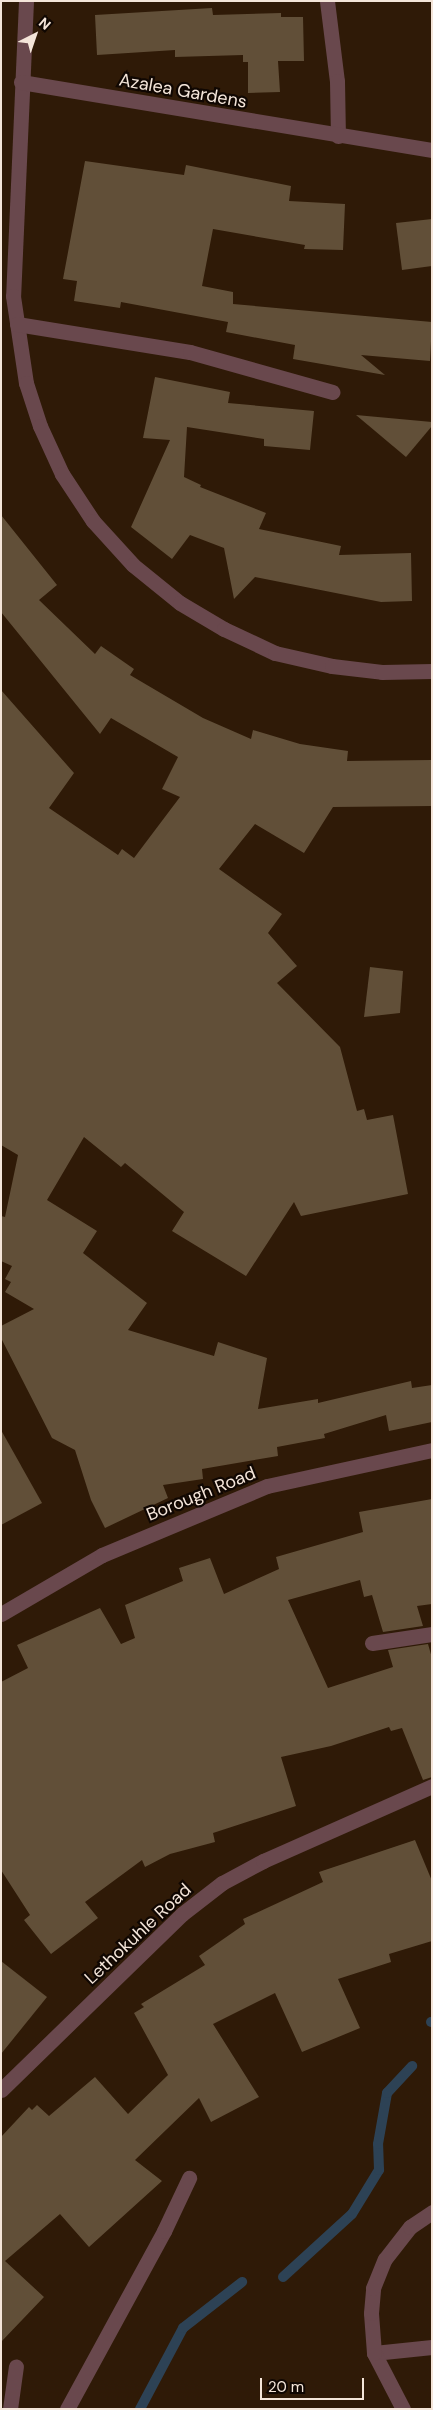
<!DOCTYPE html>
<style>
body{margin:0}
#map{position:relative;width:433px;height:2410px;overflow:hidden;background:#2f1a07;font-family:"DM Sans",sans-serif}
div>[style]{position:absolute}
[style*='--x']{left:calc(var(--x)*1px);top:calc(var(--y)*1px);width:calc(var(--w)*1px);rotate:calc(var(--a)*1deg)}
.stream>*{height:10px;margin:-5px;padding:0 5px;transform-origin:5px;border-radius:5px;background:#2d4255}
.building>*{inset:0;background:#614f38}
.minor>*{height:15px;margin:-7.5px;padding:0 7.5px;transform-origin:7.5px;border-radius:7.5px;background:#69484d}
span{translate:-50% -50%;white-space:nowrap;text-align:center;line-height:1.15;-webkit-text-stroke:4.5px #100702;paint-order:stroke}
.street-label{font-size:18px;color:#f4e5d9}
.frame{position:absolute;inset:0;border:2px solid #f4e5d9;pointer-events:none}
.north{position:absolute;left:10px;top:10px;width:50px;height:50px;-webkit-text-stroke:4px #100702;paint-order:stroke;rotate:41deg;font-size:14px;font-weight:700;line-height:20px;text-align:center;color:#f4e5d9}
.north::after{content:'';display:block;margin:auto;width:18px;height:22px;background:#f4e5d9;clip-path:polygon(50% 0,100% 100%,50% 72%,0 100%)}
.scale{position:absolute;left:260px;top:2378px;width:104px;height:22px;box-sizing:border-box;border:2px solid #f4e5d9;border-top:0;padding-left:6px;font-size:15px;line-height:18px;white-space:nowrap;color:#f4e5d9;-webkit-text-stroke:4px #100702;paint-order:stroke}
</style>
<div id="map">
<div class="stream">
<div style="--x:431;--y:2022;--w:1;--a:0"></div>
<div style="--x:283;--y:2277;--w:93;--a:-42.4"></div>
<div style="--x:352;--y:2214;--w:52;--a:-58.5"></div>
<div style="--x:379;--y:2170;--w:26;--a:-92"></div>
<div style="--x:378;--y:2144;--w:52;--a:-80"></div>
<div style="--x:387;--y:2093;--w:37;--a:-47"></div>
<div style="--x:140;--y:2409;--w:92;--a:-62"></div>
<div style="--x:183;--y:2328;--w:75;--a:-37.9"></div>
</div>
<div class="building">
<div style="clip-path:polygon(212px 8px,213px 15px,281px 13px,281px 17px,303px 17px,304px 61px,278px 61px,280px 92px,248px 93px,248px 62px,243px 62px,243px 55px,175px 57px,175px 50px,97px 55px,95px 15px)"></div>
<div style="clip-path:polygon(85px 161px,184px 175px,186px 165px,291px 186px,289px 201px,345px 204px,343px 250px,304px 249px,305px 245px,213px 229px,202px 286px,233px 292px,233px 304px,432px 322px,430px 361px,361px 355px,385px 375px,293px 359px,295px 345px,226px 332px,228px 322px,121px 302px,120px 308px,74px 301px,77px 281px,63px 279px)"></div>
<div style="clip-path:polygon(432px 219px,432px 266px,402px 270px,396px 223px)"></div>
<div style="clip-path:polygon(155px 377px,230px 392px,228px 403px,314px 411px,310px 450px,264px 446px,264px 439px,187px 427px,184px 477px,201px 485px,200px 487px,266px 513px,259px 529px,341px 546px,339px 555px,411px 553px,412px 601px,381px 602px,255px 577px,234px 599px,224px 548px,190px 535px,172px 559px,131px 527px,170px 440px,143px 438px)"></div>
<div style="clip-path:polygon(356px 415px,432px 422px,432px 426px,406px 457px)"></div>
<div style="clip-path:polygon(1px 515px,57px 585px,39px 600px,95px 654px,101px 646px,134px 669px,130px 675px,203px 718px,251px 739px,253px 730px,300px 744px,348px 751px,347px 761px,432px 760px,432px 806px,333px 807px,304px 853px,255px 824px,219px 869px,282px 914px,268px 933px,297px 966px,277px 983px,340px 1047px,357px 1111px,364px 1109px,367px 1120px,393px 1115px,408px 1194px,301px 1216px,294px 1202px,246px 1276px,172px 1231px,184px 1212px,125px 1163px,121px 1167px,84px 1137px,47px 1200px,97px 1231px,83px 1253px,147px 1303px,128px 1330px,214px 1356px,218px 1342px,267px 1358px,258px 1409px,318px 1399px,318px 1403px,411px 1381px,412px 1388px,432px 1385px,432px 1422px,389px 1431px,386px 1415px,324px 1434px,325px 1438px,277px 1447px,278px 1456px,202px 1469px,203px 1479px,163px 1485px,168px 1498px,105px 1528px,91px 1500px,75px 1450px,52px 1438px,1px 1338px,1px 1326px,34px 1309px,5px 1292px,11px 1282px,5px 1279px,12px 1266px,1px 1261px,1px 1216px,5px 1217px,18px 1155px,1px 1145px,1px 690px,74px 773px,49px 808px,118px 855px,122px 849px,134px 858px,180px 797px,162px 789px,178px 757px,111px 718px,100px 734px,1px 612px)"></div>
<div style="clip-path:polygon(370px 967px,403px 971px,400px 1013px,364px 1017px)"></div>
<div style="clip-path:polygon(1px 1430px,42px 1503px,1px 1525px)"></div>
<div style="clip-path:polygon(432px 1499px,432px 1604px,417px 1606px,423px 1626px,383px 1632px,372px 1595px,364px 1597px,360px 1580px,288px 1600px,328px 1688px,393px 1667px,388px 1650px,428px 1644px,432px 1658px,432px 1777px,423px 1780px,402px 1728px,391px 1731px,389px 1727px,331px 1746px,281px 1757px,296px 1806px,213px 1833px,215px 1842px,170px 1854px,145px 1867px,142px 1860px,85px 1902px,98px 1918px,51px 1954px,24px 1920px,30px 1915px,1px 1870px,1px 1682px,28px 1668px,17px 1645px,100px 1608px,121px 1644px,135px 1638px,125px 1605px,183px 1581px,179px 1568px,210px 1558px,224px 1594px,279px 1569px,276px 1557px,363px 1532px,359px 1512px)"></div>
<div style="clip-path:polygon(415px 1840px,432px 1881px,432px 1941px,389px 1954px,391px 1962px,338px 1979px,360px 2028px,302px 2052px,275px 1993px,213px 2024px,259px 2097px,211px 2122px,199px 2098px,135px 2160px,162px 2181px,89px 2247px,60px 2214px,5px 2261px,44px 2297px,1px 2342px,1px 2137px,29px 2107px,32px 2110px,37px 2105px,49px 2116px,95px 2077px,128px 2114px,168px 2075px,134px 2013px,144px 2007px,141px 2004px,205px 1965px,199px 1956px,245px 1924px,243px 1919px,323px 1882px,319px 1872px)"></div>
<div style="clip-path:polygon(1px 1961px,47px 1997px,1px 2054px)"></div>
</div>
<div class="minor">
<div style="--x:26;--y:1;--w:295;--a:92.5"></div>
<div style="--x:13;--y:296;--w:88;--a:81.5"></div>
<div style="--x:26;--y:383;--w:45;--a:72"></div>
<div style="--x:40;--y:426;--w:53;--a:65.4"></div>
<div style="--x:62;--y:474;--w:56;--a:56.6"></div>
<div style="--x:93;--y:521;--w:59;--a:47.7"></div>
<div style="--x:133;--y:565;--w:60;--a:39"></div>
<div style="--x:180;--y:603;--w:51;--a:30.6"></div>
<div style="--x:224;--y:629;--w:56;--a:25.2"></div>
<div style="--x:275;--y:653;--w:58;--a:12.8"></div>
<div style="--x:332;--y:666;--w:50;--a:6.8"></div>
<div style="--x:382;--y:672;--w:50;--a:-1.1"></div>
<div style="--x:327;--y:1;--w:81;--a:82.9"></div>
<div style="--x:337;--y:81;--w:55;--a:89"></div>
<div style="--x:21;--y:82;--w:417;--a:9.4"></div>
<div style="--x:17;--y:324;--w:175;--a:9.2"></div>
<div style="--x:190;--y:352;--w:148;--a:15.7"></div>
<div style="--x:1;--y:1614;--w:117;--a:-30.3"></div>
<div style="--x:102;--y:1555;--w:179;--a:-22.7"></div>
<div style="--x:267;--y:1486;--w:169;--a:-12.3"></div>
<div style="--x:372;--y:1643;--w:61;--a:-8.5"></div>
<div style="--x:1;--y:2090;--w:252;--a:-44.2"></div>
<div style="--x:182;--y:1914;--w:51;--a:-37.8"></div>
<div style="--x:222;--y:1883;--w:47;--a:-28.2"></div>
<div style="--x:263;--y:1861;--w:185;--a:-23.9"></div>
<div style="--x:374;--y:2353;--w:58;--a:-5.9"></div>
<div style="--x:10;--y:2409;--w:43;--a:-82.1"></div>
<div style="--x:67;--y:2409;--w:203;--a:-61.4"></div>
<div style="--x:164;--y:2231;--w:59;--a:-64.7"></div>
<div style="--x:403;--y:2409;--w:63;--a:-117.4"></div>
<div style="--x:374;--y:2353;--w:40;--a:-94.3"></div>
<div style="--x:371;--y:2313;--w:25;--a:-85"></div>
<div style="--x:373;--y:2288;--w:31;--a:-68"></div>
<div style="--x:385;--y:2259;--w:41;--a:-52"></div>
<div style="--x:410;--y:2227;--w:27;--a:-34"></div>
</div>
<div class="street-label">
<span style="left:183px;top:91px;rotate:10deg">Azalea Gardens</span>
<span style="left:201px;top:1494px;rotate:-22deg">Borough Road</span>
<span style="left:138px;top:1934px;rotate:-43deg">Lethokuhle Road</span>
</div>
<div class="frame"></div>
<div class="north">N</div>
<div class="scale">20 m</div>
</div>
